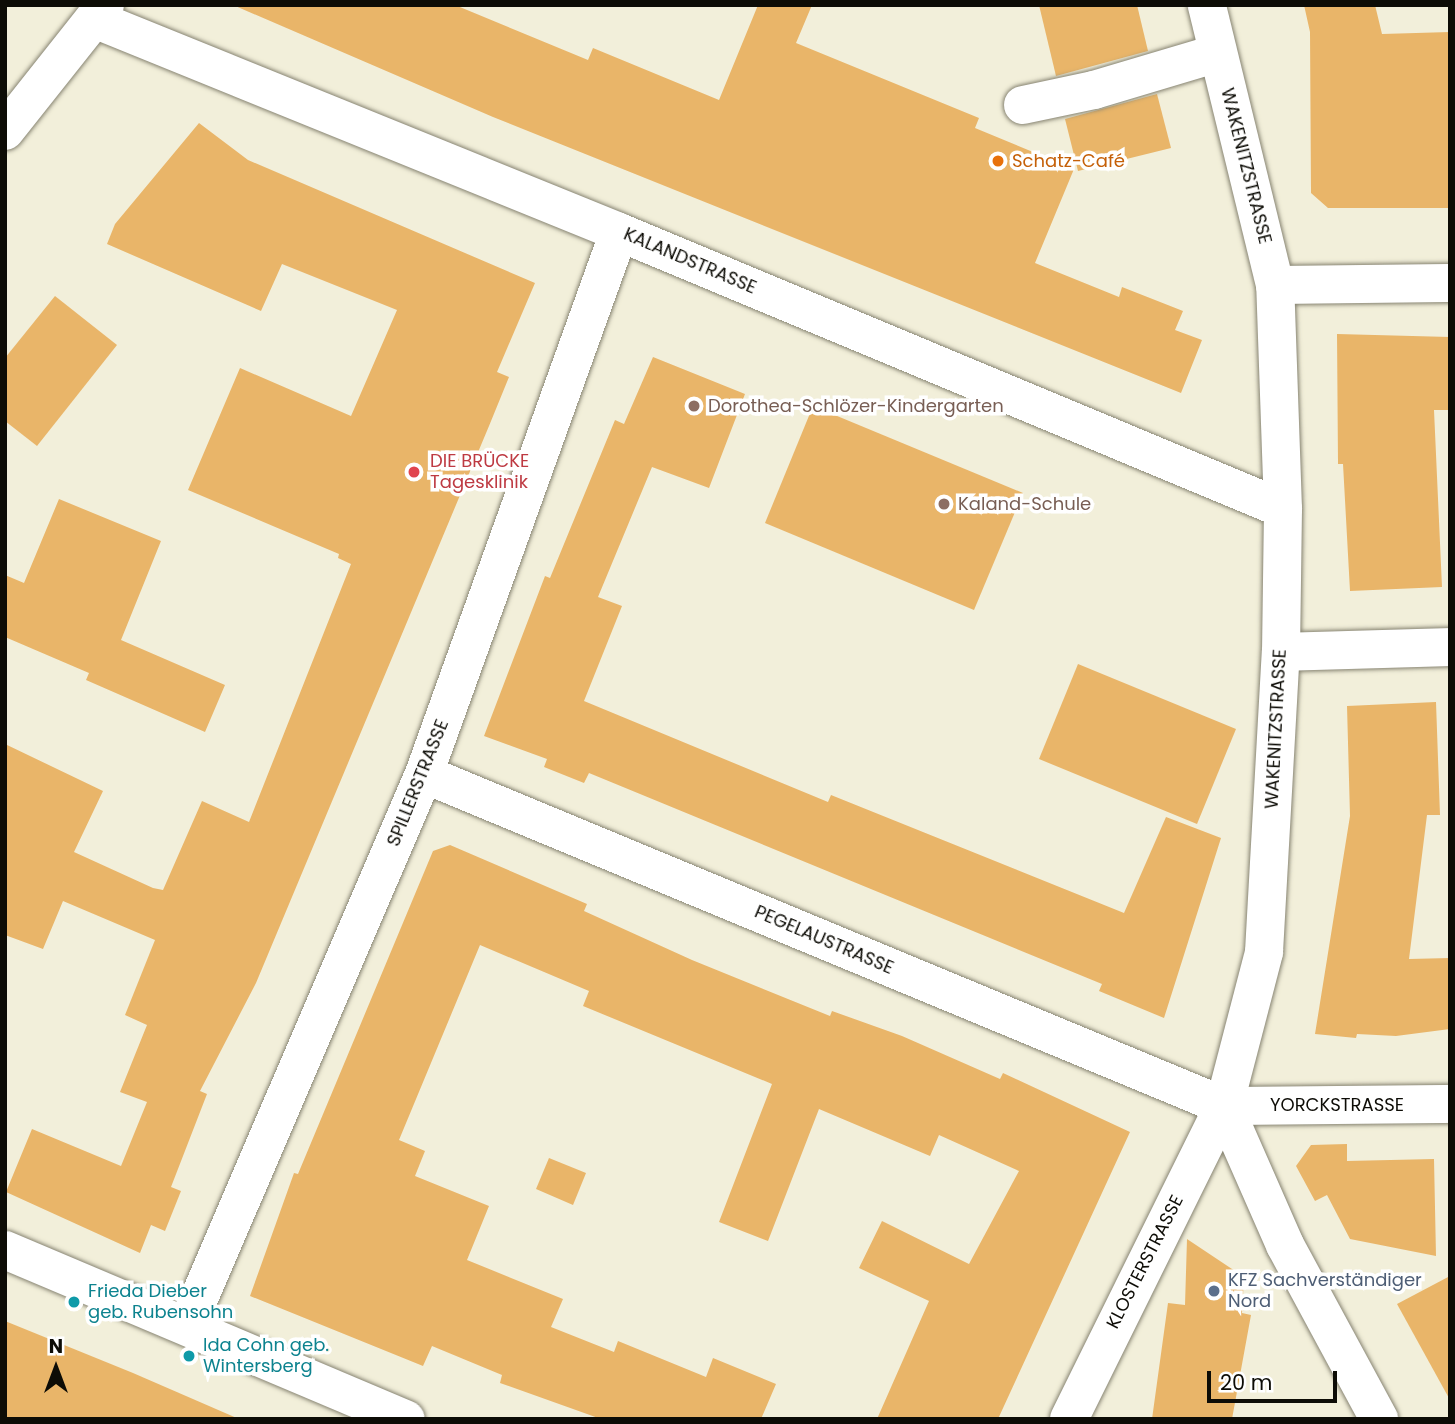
<!DOCTYPE html>
<meta charset="utf-8">
<style>
body{margin:0}
#map{position:relative;width:1455px;height:1424px;overflow:hidden;background:#f2efda;font-family:Poppins,sans-serif}
div>[style]{position:absolute}
[style*='--x']{left:calc(var(--x)*1px);top:calc(var(--y)*1px);width:calc(var(--w)*1px);rotate:calc(var(--a)*1deg)}
.building>*{inset:0;background:#e9b569}
.roads{filter:drop-shadow(0 0 2px #878472) drop-shadow(0 0 2px #878472)}
.minor>*{height:38px;margin:-19px;padding:0 19px;transform-origin:19px;border-radius:19px;background:#fff}
.major>*{height:38px;margin:-19px;padding:0 19px;transform-origin:19px;border-radius:19px;background:#fff}
.dots>*{width:19px;height:19px;translate:-50% -50%;box-sizing:border-box;border:4px solid #fff;border-radius:50%}
span{translate:-50% -50%;white-space:nowrap;text-align:center;line-height:1.15;-webkit-text-stroke:7px #fff;paint-order:stroke}
.food-label{font-size:18px;color:#c56008}
.left{translate:0 -50%;text-align:left}
.street-label{font-size:18px;color:#0d0c06}
.education-label{font-size:18px;color:#785e54}
.health-label{font-size:18px;color:#be3a42}
.service-label{font-size:18px;color:#4e5e75}
.culture-label{font-size:18px;color:#0d838f}
.frame{position:absolute;inset:0;border:7px solid #0d0c06;pointer-events:none}
.north{position:absolute;left:21px;top:1333px;width:70px;height:70px;-webkit-text-stroke:5px #fff;paint-order:stroke;rotate:0deg;font-size:19px;font-weight:700;line-height:28px;text-align:center;color:#0d0c06}
.north::after{content:'';display:block;margin:auto;width:24px;height:32px;background:#0d0c06;clip-path:polygon(50% 0,100% 100%,50% 72%,0 100%)}
.scale{position:absolute;left:1207px;top:1371px;width:130px;height:32px;box-sizing:border-box;border:4px solid #0d0c06;border-top:0;padding-left:9px;font-size:21px;line-height:24px;white-space:nowrap;color:#0d0c06;-webkit-text-stroke:5px #fff;paint-order:stroke}
</style>
<div id="map">
<div class="building">
<div style="clip-path:polygon(233px 5px,455px 5px,588px 60px,593px 48px,719px 100px,758px 5px,812px 5px,796px 43px,979px 118px,975px 128px,1074px 169px,1035px 263px,1119px 297px,1122px 287px,1183px 311px,1175px 330px,1202px 340px,1181px 393px,493px 117px)"></div>
<div style="clip-path:polygon(1039px 5px,1137px 5px,1148px 51px,1056px 76px)"></div>
<div style="clip-path:polygon(1304px 5px,1375px 5px,1382px 34px,1450px 32px,1450px 208px,1328px 208px,1311px 193px,1310px 32px)"></div>
<div style="clip-path:polygon(1157px 94px,1171px 148px,1078px 171px,1065px 119px)"></div>
<div style="clip-path:polygon(199px 123px,248px 160px,535px 283px,497px 372px,509px 377px,489px 426px,256px 983px,200px 1091px,207px 1094px,171px 1187px,181px 1191px,165px 1231px,151px 1225px,140px 1253px,6px 1192px,32px 1129px,121px 1166px,147px 1102px,120px 1092px,147px 1025px,125px 1015px,155px 940px,63px 901px,43px 949px,5px 935px,5px 744px,103px 791px,74px 852px,153px 888px,163px 890px,202px 801px,249px 822px,351px 564px,338px 558px,339px 554px,188px 490px,240px 368px,351px 416px,397px 310px,282px 264px,261px 311px,107px 244px,115px 224px)"></div>
<div style="clip-path:polygon(55px 296px,117px 345px,37px 446px,5px 421px,5px 358px)"></div>
<div style="clip-path:polygon(1337px 334px,1450px 337px,1450px 410px,1434px 410px,1442px 587px,1350px 591px,1343px 464px,1338px 464px)"></div>
<div style="clip-path:polygon(653px 357px,745px 394px,709px 488px,652px 467px,598px 597px,622px 606px,584px 701px,828px 802px,831px 795px,1124px 913px,1166px 817px,1221px 838px,1164px 1018px,1099px 991px,1102px 984px,589px 773px,584px 783px,544px 767px,547px 759px,484px 736px,545px 576px,550px 578px,615px 420px,624px 424px)"></div>
<div style="clip-path:polygon(813px 406px,1023px 493px,974px 610px,765px 523px)"></div>
<div style="clip-path:polygon(59px 499px,161px 541px,121px 640px,225px 685px,205px 732px,86px 680px,89px 673px,5px 637px,5px 575px,24px 583px)"></div>
<div style="clip-path:polygon(1078px 664px,1236px 729px,1197px 824px,1039px 759px)"></div>
<div style="clip-path:polygon(1436px 702px,1440px 815px,1427px 815px,1409px 959px,1450px 958px,1450px 1029px,1396px 1036px,1357px 1034px,1356px 1038px,1315px 1034px,1350px 816px,1347px 706px)"></div>
<div style="clip-path:polygon(450px 845px,587px 904px,584px 911px,692px 960px,830px 1016px,832px 1011px,902px 1036px,1000px 1079px,1003px 1073px,1130px 1132px,998px 1419px,877px 1419px,929px 1301px,859px 1268px,882px 1221px,969px 1264px,1019px 1171px,939px 1135px,930px 1156px,819px 1109px,768px 1241px,719px 1222px,772px 1084px,583px 1006px,589px 991px,480px 945px,399px 1140px,425px 1151px,415px 1176px,489px 1206px,467px 1260px,563px 1299px,551px 1327px,614px 1352px,618px 1341px,706px 1377px,713px 1358px,776px 1384px,761px 1419px,601px 1419px,500px 1383px,502px 1375px,432px 1346px,423px 1366px,250px 1296px,294px 1173px,298px 1174px,433px 851px)"></div>
<div style="clip-path:polygon(1347px 1144px,1347px 1161px,1434px 1159px,1436px 1256px,1350px 1239px,1327px 1195px,1315px 1201px,1296px 1166px,1311px 1145px)"></div>
<div style="clip-path:polygon(549px 1158px,586px 1173px,573px 1205px,536px 1189px)"></div>
<div style="clip-path:polygon(1187px 1239px,1244px 1277px,1242px 1313px,1251px 1315px,1232px 1419px,1152px 1419px,1168px 1303px,1185px 1305px)"></div>
<div style="clip-path:polygon(1450px 1276px,1450px 1400px,1397px 1304px)"></div>
<div style="clip-path:polygon(5px 1321px,133px 1373px,239px 1419px,5px 1419px)"></div>
</div>
<div class="roads">
<div class="minor">
<div style="--x:94;--y:19;--w:567;--a:22.08"></div>
<div style="--x:619;--y:232;--w:719;--a:22.64"></div>
<div style="--x:1023;--y:105;--w:73;--a:-11.9"></div>
<div style="--x:1094;--y:90;--w:129;--a:-16.6"></div>
<div style="--x:1275;--y:285;--w:175;--a:-0.7"></div>
<div style="--x:1281;--y:652;--w:169;--a:-1.7"></div>
<div style="--x:424;--y:774;--w:866;--a:22.54"></div>
<div style="--x:1224;--y:1106;--w:226;--a:-0.5"></div>
<div style="--x:1224;--y:1106;--w:152;--a:66.3"></div>
<div style="--x:1285;--y:1245;--w:198;--a:61.6"></div>
<div style="--x:5;--y:1250;--w:435;--a:22.9"></div>
<div style="--x:188;--y:1324;--w:598;--a:-66.78"></div>
<div style="--x:424;--y:774;--w:576;--a:-70.21"></div>
<div style="--x:1069;--y:1419;--w:349;--a:-63.7"></div>
<div style="--x:1224;--y:1106;--w:159;--a:-75.4"></div>
<div style="--x:1264;--y:952;--w:300;--a:-86.8"></div>
<div style="--x:1281;--y:652;--w:143;--a:-89.2"></div>
<div style="--x:1283;--y:509;--w:224;--a:-92"></div>
<div style="--x:1275;--y:285;--w:288;--a:-103.7"></div>
</div>
<div class="major">
<div style="--x:5;--y:131;--w:161;--a:-51.6"></div>
</div>
</div>
<div class="dots">
<div style="left:998px;top:161px;background:#e8710a"></div>
<div style="left:694px;top:406px;background:#8d6e63"></div>
<div style="left:414px;top:472px;background:#e0444e"></div>
<div style="left:944px;top:504px;background:#8d6e63"></div>
<div style="left:1214px;top:1291px;background:#5c6f8a"></div>
<div style="left:74px;top:1302px;background:#0f9aa8"></div>
<div style="left:189px;top:1356px;background:#0f9aa8"></div>
</div>
<div class="food-label">
<span class="left" style="left:1012px;top:161px">Schatz-Café</span>
</div>
<div class="street-label">
<span style="left:1246px;top:166px;rotate:76deg">WAKENITZSTRASSE</span>
<span style="left:690px;top:261px;rotate:23deg">KALANDSTRASSE</span>
<span style="left:1276px;top:729px;rotate:-87deg">WAKENITZSTRASSE</span>
<span style="left:418px;top:783px;rotate:-68deg">SPILLERSTRASSE</span>
<span style="left:824px;top:940px;rotate:23deg">PEGELAUSTRASSE</span>
<span style="left:1337px;top:1105px">YORCKSTRASSE</span>
<span style="left:1145px;top:1262px;rotate:-63deg">KLOSTERSTRASSE</span>
</div>
<div class="education-label">
<span class="left" style="left:708px;top:406px">Dorothea-Schlözer-Kindergarten</span>
<span class="left" style="left:958px;top:504px">Kaland-Schule</span>
</div>
<div class="health-label">
<span class="left" style="left:430px;top:472px">DIE BRÜCKE<br>Tagesklinik</span>
</div>
<div class="service-label">
<span class="left" style="left:1228px;top:1291px">KFZ Sachverständiger<br>Nord</span>
</div>
<div class="culture-label">
<span class="left" style="left:88px;top:1302px">Frieda Dieber<br>geb. Rubensohn</span>
<span class="left" style="left:203px;top:1356px">Ida Cohn geb.<br>Wintersberg</span>
</div>
<div class="frame"></div>
<div class="north">N</div>
<div class="scale">20 m</div>
</div>
